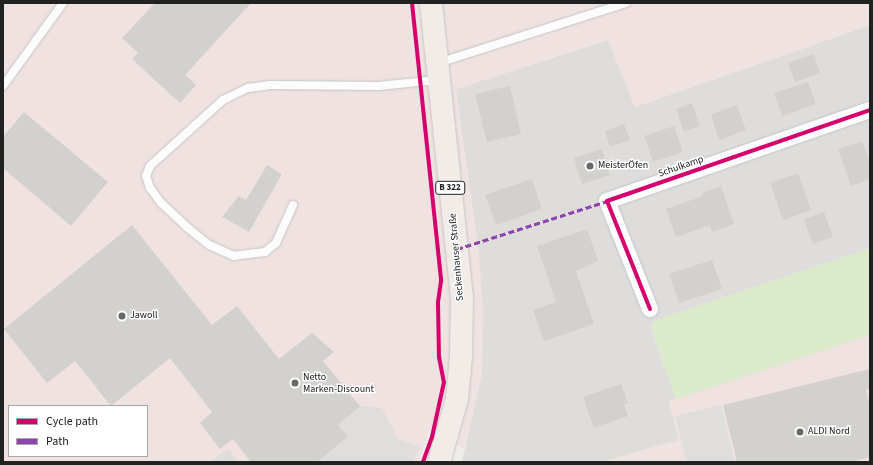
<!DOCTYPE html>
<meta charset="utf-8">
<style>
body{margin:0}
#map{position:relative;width:873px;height:465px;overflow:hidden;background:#eeedea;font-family:"Source Sans 3",sans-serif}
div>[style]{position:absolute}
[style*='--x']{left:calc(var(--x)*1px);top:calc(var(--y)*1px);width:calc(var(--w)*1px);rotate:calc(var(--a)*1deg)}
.residential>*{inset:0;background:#dedddb}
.commercial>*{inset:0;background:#efe2e0}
.grass>*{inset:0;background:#dbeacb}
.parking>*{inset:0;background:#dfdedd}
.building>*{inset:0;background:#d3d1ce}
.roads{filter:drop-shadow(0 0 1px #c6c5c4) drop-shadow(0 0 1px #c6c5c4)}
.lane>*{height:8px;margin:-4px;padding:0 4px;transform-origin:4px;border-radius:4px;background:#fcfcfc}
.street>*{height:16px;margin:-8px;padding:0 8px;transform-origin:8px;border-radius:8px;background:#fcfcfc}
.primary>*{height:22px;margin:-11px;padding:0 11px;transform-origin:11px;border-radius:11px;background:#f1ece7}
.quiet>*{height:3px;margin-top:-1.5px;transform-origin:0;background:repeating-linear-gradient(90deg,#8e44ad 0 6px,transparent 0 9px)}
.cycleway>*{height:4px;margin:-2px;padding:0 2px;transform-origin:2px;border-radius:2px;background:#d6006c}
.dots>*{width:11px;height:11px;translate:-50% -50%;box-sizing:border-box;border:2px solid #fff;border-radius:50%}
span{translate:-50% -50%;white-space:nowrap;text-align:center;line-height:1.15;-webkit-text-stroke:3px #fff;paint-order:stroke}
.shield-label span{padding:1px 3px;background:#fff;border:1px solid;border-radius:3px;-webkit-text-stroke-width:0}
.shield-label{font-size:9px;color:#212121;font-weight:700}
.poi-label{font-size:10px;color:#212121}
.left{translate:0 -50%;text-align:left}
.street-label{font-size:10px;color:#212121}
.frame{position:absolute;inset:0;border:4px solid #212121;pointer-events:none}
.legend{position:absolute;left:8px;top:405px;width:140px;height:52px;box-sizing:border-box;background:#fff;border:1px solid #a6a6a6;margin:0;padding:5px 7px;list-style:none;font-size:12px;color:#212121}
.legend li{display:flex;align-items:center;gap:8px;height:20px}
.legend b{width:20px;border:1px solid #a6a6a6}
</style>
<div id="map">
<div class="residential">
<div style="clip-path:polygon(870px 25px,870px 248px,654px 321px,651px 328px,676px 399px,669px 401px,679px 440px,601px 462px,462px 462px,482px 373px,456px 89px,608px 40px,635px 107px)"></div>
</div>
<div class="commercial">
<div style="clip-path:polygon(evenodd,3px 3px,870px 3px,870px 25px,635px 107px,608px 40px,456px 89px,479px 252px,483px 312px,482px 373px,465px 449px,430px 430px,418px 462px,3px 462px,3px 3px,9px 406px,147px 406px,147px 456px,9px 456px,9px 406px)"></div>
<div style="clip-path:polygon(870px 335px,870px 462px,601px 462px,679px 440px,669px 401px)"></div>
</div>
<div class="grass">
<div style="clip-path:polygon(870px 248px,870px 335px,676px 399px,651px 328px,654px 321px)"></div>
</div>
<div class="parking">
<div style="clip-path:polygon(721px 405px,735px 462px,687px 462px,675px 416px)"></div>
<div style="clip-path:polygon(360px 406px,382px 408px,398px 439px,420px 446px,413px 462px,317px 462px,348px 438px,338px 425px)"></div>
<div style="clip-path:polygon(228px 449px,239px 462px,210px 462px)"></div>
</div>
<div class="building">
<div style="clip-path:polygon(155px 3px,251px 3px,185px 75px,196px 85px,180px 103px,132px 59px,138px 53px,122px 38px)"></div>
<div style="clip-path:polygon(814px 54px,820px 73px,795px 82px,788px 63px)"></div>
<div style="clip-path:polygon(808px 82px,816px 104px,782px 116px,774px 93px)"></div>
<div style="clip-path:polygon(510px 86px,521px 134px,487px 142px,475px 94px)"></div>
<div style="clip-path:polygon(692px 103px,700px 126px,684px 132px,676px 109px)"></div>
<div style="clip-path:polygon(737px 105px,746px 130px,719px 140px,711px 115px)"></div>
<div style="clip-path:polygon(24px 112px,108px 182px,71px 226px,3px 168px,3px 137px)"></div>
<div style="clip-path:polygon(624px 124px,630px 140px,610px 147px,605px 131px)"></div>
<div style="clip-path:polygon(674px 126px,683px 152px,653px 162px,644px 136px)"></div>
<div style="clip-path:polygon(862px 141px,870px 164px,870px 179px,851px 186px,838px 149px)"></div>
<div style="clip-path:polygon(602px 149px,610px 175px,582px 184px,574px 158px)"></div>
<div style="clip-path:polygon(267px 165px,282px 174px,249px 232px,222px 217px,239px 196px,246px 200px)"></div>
<div style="clip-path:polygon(798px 173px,811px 210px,783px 220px,770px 183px)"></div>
<div style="clip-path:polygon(532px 179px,542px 209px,496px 225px,485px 195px)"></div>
<div style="clip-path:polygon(721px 186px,734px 224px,712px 232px,710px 225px,676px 237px,666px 209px,703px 196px,702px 193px)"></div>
<div style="clip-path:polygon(824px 212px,833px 237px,813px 244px,804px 220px)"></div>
<div style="clip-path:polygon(132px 225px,212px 325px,237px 306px,279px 359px,312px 333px,334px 352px,323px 361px,360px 406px,338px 425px,348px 437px,317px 462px,251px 462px,233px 439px,220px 449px,200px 423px,212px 412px,170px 358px,111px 406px,75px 361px,47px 383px,4px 329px)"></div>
<div style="clip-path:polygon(587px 229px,598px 261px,576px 271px,594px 324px,544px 341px,533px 310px,556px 302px,537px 246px)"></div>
<div style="clip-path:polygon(712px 260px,722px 289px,679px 303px,669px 274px)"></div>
<div style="clip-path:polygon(870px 369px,870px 389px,866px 390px,870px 407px,870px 457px,851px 462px,737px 462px,723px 405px)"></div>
<div style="clip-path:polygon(621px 384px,628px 403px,624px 404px,628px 416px,594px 428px,583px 397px)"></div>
</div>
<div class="roads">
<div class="lane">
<div style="--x:438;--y:63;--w:197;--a:-17.7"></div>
<div style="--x:3;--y:86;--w:102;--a:-54.1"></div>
<div style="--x:293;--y:205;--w:42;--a:114.1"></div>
<div style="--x:276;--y:243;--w:14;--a:141"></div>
<div style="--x:265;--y:252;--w:31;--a:173"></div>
<div style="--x:234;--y:256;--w:27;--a:-156"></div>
<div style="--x:209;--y:245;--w:28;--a:-141"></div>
<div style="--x:187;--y:227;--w:35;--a:-137"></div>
<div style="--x:161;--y:203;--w:19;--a:-126"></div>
<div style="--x:150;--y:188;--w:13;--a:-108"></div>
<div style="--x:146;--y:176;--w:11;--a:-68"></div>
<div style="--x:150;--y:166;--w:98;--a:-42.1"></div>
<div style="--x:223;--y:100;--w:28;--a:-26"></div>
<div style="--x:248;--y:88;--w:22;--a:-8"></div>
<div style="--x:270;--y:85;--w:108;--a:0.5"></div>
<div style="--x:378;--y:86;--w:60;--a:-5.7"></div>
</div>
<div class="street">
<div style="--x:650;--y:309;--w:116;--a:-111.7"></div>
<div style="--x:607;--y:201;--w:278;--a:-19.1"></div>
</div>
<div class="primary">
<div style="--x:431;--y:3;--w:296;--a:84"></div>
<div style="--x:462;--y:297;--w:60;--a:91"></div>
<div style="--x:461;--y:357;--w:42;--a:95.4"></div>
<div style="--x:457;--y:399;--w:66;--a:105.9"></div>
</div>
</div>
<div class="quiet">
<div style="--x:457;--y:249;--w:157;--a:-17.7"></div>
</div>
<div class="cycleway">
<div style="--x:412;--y:3;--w:280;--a:84"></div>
<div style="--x:441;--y:281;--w:21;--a:98"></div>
<div style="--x:438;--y:302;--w:55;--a:89"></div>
<div style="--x:439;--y:357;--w:25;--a:79"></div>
<div style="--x:444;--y:382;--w:56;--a:102.3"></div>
<div style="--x:432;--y:437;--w:27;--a:110"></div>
<div style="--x:650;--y:309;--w:116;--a:-111.7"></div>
<div style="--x:607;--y:201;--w:278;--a:-19.1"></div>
</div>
<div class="dots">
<div style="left:590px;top:166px;background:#696867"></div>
<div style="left:122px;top:316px;background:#696867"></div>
<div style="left:295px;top:383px;background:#696867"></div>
<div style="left:800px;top:432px;background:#696867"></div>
</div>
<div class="shield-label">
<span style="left:450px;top:188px">B 322</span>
</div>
<div class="poi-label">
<span class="left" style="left:598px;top:166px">MeisterÖfen</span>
<span class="left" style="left:130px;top:316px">Jawoll</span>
<span class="left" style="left:303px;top:383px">Netto<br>Marken-Discount</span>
<span class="left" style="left:808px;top:432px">ALDI Nord</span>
</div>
<div class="street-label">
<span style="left:681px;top:167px;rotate:-19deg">Schulkamp</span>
<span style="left:457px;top:257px;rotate:-95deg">Seckenhauser Straße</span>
</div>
<div class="frame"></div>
<ul class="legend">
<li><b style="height:5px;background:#d6006c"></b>Cycle path</li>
<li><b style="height:5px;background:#8e44ad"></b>Path</li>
</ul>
</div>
